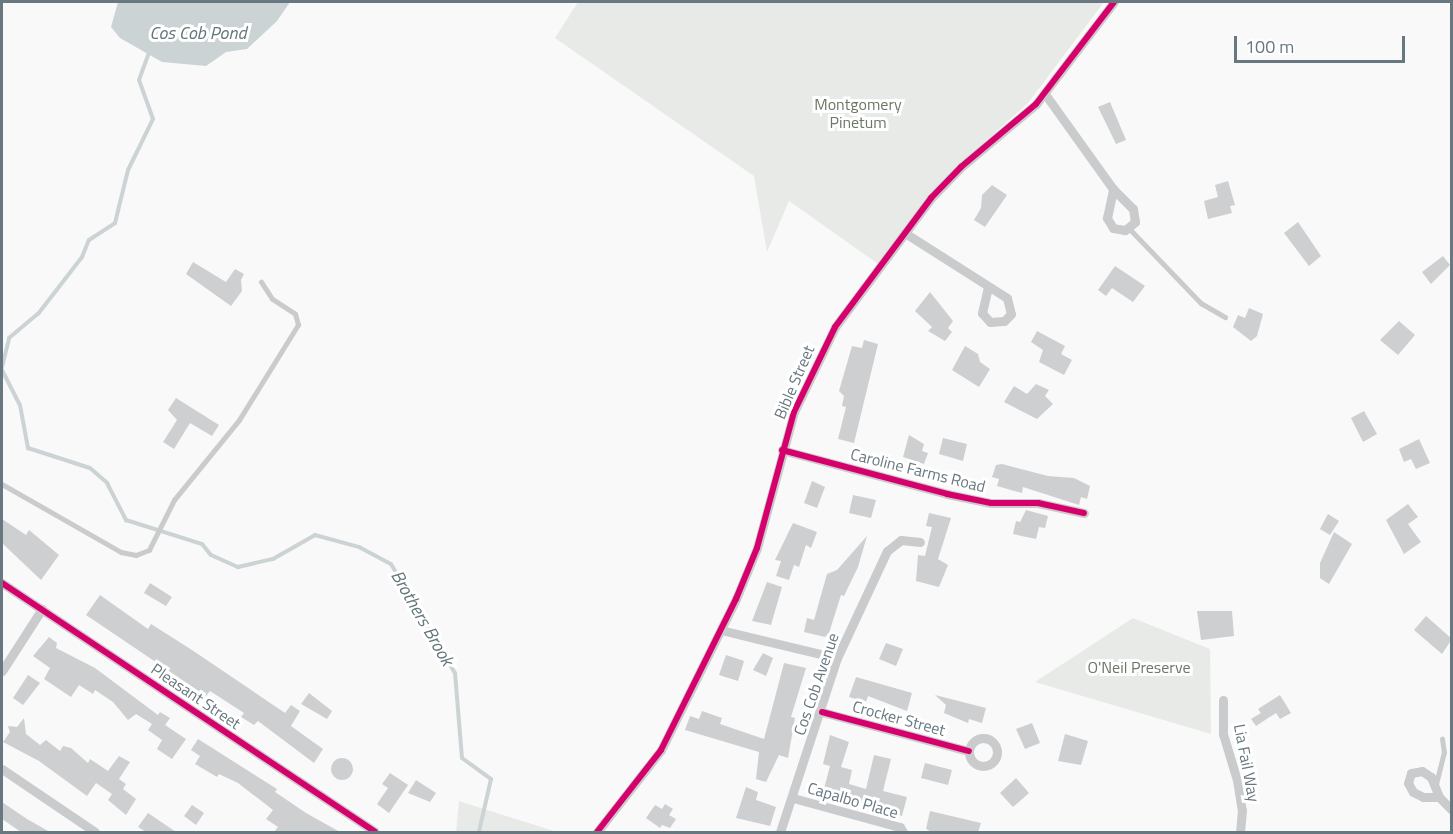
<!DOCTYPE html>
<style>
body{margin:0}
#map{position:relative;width:1453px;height:834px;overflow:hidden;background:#f9f9f9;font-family:"Titillium Web",sans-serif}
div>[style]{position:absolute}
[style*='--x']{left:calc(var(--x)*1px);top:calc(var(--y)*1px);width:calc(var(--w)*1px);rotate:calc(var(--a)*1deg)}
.green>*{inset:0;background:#e8eae7}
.water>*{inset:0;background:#ccd3d5}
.stream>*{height:4px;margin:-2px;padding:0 2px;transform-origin:2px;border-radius:2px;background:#ccd3d5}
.building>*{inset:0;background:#cdcfd0}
.round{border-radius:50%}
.service>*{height:4.5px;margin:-2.25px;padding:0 2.25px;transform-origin:2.25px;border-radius:2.25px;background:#cacbcc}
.minor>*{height:9px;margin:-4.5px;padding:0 4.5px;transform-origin:4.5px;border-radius:4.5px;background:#cacbcc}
.minor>.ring{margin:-4.5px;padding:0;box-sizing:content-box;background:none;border:9px solid #cacbcc;border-radius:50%}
.cycleway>*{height:6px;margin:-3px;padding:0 3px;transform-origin:3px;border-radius:3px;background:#d6006c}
span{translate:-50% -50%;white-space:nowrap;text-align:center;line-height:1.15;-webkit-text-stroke:6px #fff;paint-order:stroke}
.park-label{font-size:16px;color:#6b7866}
.street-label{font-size:16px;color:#677880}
.water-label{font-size:18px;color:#637679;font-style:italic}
.frame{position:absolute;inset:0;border:3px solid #677880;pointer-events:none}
.scale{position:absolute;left:1234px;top:36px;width:171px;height:27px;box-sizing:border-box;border:3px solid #677880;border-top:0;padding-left:8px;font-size:18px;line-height:21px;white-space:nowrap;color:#677880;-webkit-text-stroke:4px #fff;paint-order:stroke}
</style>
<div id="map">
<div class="green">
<div style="clip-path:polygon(578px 2px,1104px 2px,1028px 103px,958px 166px,881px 266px,789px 201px,767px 252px,754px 176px,555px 38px)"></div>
<div style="clip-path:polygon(1133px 618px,1210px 649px,1211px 734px,1035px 682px)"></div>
<div style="clip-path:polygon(459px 801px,557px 832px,456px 832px)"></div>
</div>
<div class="water">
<div style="clip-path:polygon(118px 2px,290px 2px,277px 21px,247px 49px,226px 52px,206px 66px,162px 62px,120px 38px,111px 27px)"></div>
</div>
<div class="stream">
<div style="--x:2;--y:367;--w:30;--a:-76"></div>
<div style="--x:9;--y:338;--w:38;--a:-40"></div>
<div style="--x:38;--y:314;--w:72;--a:-52.3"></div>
<div style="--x:82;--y:257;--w:18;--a:-68"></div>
<div style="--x:89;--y:240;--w:31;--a:-33"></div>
<div style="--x:115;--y:223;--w:55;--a:-76.2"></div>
<div style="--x:128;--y:170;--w:57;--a:-63.9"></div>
<div style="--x:153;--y:119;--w:41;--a:-109.7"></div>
<div style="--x:139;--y:80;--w:30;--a:-70"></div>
<div style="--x:2;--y:370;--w:39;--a:63"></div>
<div style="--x:20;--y:405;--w:44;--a:79.5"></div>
<div style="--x:28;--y:448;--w:65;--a:17.9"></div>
<div style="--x:90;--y:468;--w:23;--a:41"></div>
<div style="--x:107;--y:483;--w:42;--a:62.8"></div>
<div style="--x:126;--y:520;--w:80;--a:17.5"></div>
<div style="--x:202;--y:544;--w:14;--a:51"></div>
<div style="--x:211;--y:555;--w:30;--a:24"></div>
<div style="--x:238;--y:567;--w:36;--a:-13"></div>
<div style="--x:273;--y:559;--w:48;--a:-29.7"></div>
<div style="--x:315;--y:535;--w:46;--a:15.3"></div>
<div style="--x:359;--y:547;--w:36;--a:28"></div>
<div style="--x:391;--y:564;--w:126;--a:59.6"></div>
<div style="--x:455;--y:673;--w:85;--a:85.3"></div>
<div style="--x:462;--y:758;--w:36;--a:36"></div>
<div style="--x:491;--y:779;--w:54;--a:102.8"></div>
</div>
<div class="building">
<div style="clip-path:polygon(1110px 102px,1126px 140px,1116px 144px,1098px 107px)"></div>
<div style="clip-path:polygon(1228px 181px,1235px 205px,1230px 206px,1232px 213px,1208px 219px,1204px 201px,1218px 197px,1215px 185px)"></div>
<div style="clip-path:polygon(992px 185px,1007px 195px,985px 227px,974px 220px,981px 208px,982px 195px)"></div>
<div style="clip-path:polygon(1298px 222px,1321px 256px,1309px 266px,1284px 233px)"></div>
<div style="clip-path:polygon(1443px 256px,1450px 265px,1431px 284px,1422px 272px)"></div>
<div style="clip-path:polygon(193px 262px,226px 282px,235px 269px,244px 274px,241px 280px,242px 291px,231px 306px,186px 274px)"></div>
<div style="clip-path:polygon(1115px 266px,1145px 286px,1133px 302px,1112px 288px,1106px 296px,1098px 290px)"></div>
<div style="clip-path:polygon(930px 292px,953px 321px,948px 328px,952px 332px,945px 341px,928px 331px,932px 327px,915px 311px)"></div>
<div style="clip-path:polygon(1249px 308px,1263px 314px,1257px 336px,1251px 341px,1233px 327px,1238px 315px,1245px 318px)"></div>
<div style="clip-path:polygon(1399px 321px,1415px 335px,1398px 355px,1380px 340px)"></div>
<div style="clip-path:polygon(1037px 331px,1065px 346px,1061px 354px,1072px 360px,1064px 375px,1039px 362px,1043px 350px,1031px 342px)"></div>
<div style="clip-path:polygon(864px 340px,878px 344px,854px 443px,838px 439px,846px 407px,842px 406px,844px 396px,839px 391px,852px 346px,862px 348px)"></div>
<div style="clip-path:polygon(965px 346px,978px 354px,980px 362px,990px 369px,979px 387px,952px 370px)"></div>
<div style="clip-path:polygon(1036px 384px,1049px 390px,1045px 396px,1053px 404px,1037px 419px,1004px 402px,1014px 386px,1027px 394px)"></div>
<div style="clip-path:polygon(176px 398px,219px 425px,212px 436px,190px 423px,174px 449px,163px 442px,177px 420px,168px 410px)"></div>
<div style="clip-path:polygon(1364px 411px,1377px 434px,1363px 442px,1351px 418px)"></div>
<div style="clip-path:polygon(909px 435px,924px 444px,922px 451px,928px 453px,924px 464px,903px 457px)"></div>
<div style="clip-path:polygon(943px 438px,967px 444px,963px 461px,939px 454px)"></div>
<div style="clip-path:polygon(1419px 439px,1430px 463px,1416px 469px,1411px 459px,1404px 462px,1399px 449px)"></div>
<div style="clip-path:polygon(1002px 464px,1048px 476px,1074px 478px,1090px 486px,1087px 499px,1081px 497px,1079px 505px,1023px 487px,1022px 493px,997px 486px,999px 479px,992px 477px,996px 465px)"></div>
<div style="clip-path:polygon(812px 481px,825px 487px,817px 508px,804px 503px)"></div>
<div style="clip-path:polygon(853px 495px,876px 500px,871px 518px,849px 513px)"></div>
<div style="clip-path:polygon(1408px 504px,1418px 517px,1408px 524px,1421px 542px,1404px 554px,1386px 520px)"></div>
<div style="clip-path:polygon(1026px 510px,1048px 516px,1045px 528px,1039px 527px,1036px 539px,1013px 534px,1016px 521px,1020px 522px)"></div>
<div style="clip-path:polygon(929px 513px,951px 518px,938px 559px,948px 565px,939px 587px,916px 581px,918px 555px,925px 556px,932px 527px,926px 526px)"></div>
<div style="clip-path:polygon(1328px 514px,1339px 521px,1330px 535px,1320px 529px)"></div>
<div style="clip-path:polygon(2px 519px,26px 535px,29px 530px,59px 555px,41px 580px,2px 543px)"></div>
<div style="clip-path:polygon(793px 523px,817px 532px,811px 548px,806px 545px,799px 567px,794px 565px,789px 580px,776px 576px,781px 561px,775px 560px)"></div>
<div style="clip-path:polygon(1334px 532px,1352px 544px,1329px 584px,1320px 578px,1320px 563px)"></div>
<div style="clip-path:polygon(867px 536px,858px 567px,844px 596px,841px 595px,829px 633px,825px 637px,804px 632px,807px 618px,814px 620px,827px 574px,837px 570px)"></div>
<div style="clip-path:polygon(767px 582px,782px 587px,771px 625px,752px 621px)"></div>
<div style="clip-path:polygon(150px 583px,172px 597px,166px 606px,144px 593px)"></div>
<div style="clip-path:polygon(100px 595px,148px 629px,151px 624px,192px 650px,285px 713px,291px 705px,300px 711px,291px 726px,323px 749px,314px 763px,258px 721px,254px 725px,241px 717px,244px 713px,210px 691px,206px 696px,95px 621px,86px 615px)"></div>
<div style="clip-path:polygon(1197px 611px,1232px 611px,1234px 636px,1201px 640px)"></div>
<div style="clip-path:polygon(1426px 616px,1452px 639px,1442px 654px,1414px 630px)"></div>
<div style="clip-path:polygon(49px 637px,57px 643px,56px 648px,95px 668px,158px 715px,160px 712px,170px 718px,165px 725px,186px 739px,172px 759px,157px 749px,162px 740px,148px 730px,152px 724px,136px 714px,128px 720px,113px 702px,95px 690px,93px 694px,79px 685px,71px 697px,44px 679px,50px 668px,33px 656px)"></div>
<div style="clip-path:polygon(886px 643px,903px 649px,896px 666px,879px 659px)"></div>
<div style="clip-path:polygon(763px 653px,773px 658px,766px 676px,753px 670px)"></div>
<div style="clip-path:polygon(726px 655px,744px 661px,738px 681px,719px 675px)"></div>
<div style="clip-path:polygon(784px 663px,806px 668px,791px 717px,795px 718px,788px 758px,779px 755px,766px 782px,756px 779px,759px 752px,685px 730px,690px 716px,699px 719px,702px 711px,722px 718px,720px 724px,764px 739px)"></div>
<div style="clip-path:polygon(28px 675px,40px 683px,23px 705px,13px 698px)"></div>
<div style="clip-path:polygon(856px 677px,912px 693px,907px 711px,868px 696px,866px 702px,849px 697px)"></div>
<div style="clip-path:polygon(309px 693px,332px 711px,327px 719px,301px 704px)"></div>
<div style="clip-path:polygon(935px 695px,986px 708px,982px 723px,969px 719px,968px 723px,944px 713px,946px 705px)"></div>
<div style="clip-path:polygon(1280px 695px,1291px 713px,1280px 719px,1276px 713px,1256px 726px,1251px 719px,1261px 713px,1258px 709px)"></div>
<div style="clip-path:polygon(24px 718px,26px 734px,40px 745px,46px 740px,60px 751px,63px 746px,71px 748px,88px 763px,90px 759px,108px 771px,119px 756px,130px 762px,119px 779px,126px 784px,123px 789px,136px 799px,126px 815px,108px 800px,112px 794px,96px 783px,87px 796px,39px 761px,3px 742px,10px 732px,8px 726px,17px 727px)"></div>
<div style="clip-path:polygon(1032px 723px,1040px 743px,1025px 749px,1016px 729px)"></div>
<div style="clip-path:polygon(1065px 734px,1088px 741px,1081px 765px,1058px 761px)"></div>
<div style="clip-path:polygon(830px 735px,849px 742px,841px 767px,852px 770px,849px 784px,866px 789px,874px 755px,891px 759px,883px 791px,907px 797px,902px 816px,822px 796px,830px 766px,823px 764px)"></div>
<div style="clip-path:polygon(198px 739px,277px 789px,275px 792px,306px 813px,340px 832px,274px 832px,278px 827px,266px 819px,273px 810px,238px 783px,219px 774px,217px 777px,195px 764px,200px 756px,191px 750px)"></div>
<div class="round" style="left:331px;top:758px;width:22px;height:22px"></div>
<div style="clip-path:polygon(925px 763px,952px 770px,948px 785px,921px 778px)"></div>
<div style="clip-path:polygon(390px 773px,408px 785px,389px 813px,377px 804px,388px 788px,382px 784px)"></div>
<div style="clip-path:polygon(1016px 778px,1029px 793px,1013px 807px,1000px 793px)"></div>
<div style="clip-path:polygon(416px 780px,436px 793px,430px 802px,408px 793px)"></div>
<div style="clip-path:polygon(746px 787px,758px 792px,756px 800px,776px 807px,770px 826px,736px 818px)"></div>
<div style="clip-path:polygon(2px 802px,27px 819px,50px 832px,21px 832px,2px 819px)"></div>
<div style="clip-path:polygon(665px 804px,673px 809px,669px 815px,676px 819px,670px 828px,662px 825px,660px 828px,646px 818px,655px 805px,662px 809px)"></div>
<div style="clip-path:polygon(192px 805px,204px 813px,196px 825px,184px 816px)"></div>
<div style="clip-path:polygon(930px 811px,981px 823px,978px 832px,932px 832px,926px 829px)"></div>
<div style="clip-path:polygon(148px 813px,176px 832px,146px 832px,138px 827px)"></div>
</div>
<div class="service">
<div style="--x:1129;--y:228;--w:104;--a:46.2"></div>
<div style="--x:1201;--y:303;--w:28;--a:30"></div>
<div style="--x:2;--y:484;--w:137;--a:29.7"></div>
<div style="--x:121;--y:552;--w:15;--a:11"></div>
<div style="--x:136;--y:555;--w:14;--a:-21"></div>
<div style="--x:149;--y:550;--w:56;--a:-63.4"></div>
<div style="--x:174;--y:500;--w:103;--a:-50.9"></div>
<div style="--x:239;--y:420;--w:112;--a:-58.2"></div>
<div style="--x:298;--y:325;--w:11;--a:-105"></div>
<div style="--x:295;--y:314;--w:27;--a:-147"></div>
<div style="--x:272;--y:299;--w:20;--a:-123"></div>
<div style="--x:1436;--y:784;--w:32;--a:-76"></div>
<div style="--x:1444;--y:753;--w:14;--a:-98"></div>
</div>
<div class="minor">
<div style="--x:1045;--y:94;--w:117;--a:54.4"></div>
<div style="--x:1113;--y:189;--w:28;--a:45"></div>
<div style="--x:1133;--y:209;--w:13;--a:81"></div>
<div style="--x:1135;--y:222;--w:13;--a:141"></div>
<div style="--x:1125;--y:230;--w:12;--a:-171"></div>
<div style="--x:1113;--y:228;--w:12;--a:-121"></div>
<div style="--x:1107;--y:218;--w:30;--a:-78"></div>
<div style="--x:905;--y:233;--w:121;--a:32.5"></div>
<div style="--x:1007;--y:298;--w:16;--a:76"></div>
<div style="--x:1011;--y:314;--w:10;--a:135"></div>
<div style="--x:1004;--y:321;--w:14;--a:176"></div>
<div style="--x:990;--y:322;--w:12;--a:-132"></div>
<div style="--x:982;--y:313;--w:27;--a:-77"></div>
<div style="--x:782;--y:450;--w:171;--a:14.9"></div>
<div style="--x:947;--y:494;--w:45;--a:11.6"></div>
<div style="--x:991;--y:503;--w:47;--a:0"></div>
<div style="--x:1038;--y:503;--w:47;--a:12.3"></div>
<div style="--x:2;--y:583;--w:448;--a:33.7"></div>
<div style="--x:721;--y:630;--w:119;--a:13.6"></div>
<div style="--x:2;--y:671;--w:74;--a:-57.2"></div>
<div style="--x:1223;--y:700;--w:34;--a:90"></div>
<div style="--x:1223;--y:734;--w:48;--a:73.1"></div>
<div style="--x:1237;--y:780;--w:30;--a:81"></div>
<div style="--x:1242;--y:810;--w:22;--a:95"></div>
<div style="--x:822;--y:712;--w:152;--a:14.9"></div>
<div class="ring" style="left:969px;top:738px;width:19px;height:19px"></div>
<div style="--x:2;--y:769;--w:112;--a:34.1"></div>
<div style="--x:1439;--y:797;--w:16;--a:180"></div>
<div style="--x:1423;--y:797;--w:11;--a:-153"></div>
<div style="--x:1413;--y:792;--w:10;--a:-119"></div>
<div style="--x:1408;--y:783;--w:10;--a:-73"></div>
<div style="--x:1411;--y:773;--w:11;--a:-10"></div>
<div style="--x:1422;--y:771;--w:11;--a:34"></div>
<div style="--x:1431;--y:777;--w:22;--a:68"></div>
<div style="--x:1439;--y:797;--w:18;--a:45"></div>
<div style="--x:793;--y:798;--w:111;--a:15.2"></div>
<div style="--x:900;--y:827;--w:6;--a:59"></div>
<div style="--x:597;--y:832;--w:104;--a:-52"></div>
<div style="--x:661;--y:750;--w:169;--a:-63.6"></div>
<div style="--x:736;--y:599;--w:55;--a:-67.6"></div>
<div style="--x:757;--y:548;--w:141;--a:-74.8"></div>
<div style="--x:794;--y:412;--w:94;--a:-64.2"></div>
<div style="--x:835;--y:327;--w:161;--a:-53.3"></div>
<div style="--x:931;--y:198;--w:43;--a:-45.9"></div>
<div style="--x:961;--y:167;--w:98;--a:-40"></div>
<div style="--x:1036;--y:104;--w:128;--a:-52.6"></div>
<div style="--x:780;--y:832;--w:183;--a:-71.9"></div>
<div style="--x:837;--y:658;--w:118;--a:-65"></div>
<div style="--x:887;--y:551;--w:18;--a:-38"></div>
<div style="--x:901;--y:540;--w:19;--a:6"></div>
</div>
<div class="cycleway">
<div style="--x:782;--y:450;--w:171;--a:14.9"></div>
<div style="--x:947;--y:494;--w:45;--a:11.6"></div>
<div style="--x:991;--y:503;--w:47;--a:0"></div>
<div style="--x:1038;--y:503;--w:47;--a:12.3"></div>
<div style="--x:2;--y:583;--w:448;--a:33.7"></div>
<div style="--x:822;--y:712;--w:152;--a:14.9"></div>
<div style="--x:597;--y:832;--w:104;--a:-52"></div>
<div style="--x:661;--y:750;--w:169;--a:-63.6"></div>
<div style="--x:736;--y:599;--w:55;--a:-67.6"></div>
<div style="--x:757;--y:548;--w:141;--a:-74.8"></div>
<div style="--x:794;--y:412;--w:94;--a:-64.2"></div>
<div style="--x:835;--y:327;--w:161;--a:-53.3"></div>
<div style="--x:931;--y:198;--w:43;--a:-45.9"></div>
<div style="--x:961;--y:167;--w:98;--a:-40"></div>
<div style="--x:1036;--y:104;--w:128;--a:-52.6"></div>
</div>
<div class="park-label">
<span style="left:858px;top:113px">Montgomery<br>Pinetum</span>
<span style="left:1139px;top:667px">O'Neil Preserve</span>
</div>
<div class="street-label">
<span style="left:794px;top:382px;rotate:-67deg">Bible Street</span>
<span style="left:918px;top:470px;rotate:14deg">Caroline Farms Road</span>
<span style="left:816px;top:684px;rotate:-71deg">Cos Cob Avenue</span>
<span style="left:196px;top:696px;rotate:34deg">Pleasant Street</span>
<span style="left:899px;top:718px;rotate:15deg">Crocker Street</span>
<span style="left:1247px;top:763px;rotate:79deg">Lia Fail Way</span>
<span style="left:853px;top:800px;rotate:16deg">Capalbo Place</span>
</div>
<div class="water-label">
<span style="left:198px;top:33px">Cos Cob Pond</span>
<span style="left:422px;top:618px;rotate:60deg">Brothers Brook</span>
</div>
<div class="frame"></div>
<div class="scale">100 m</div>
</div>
